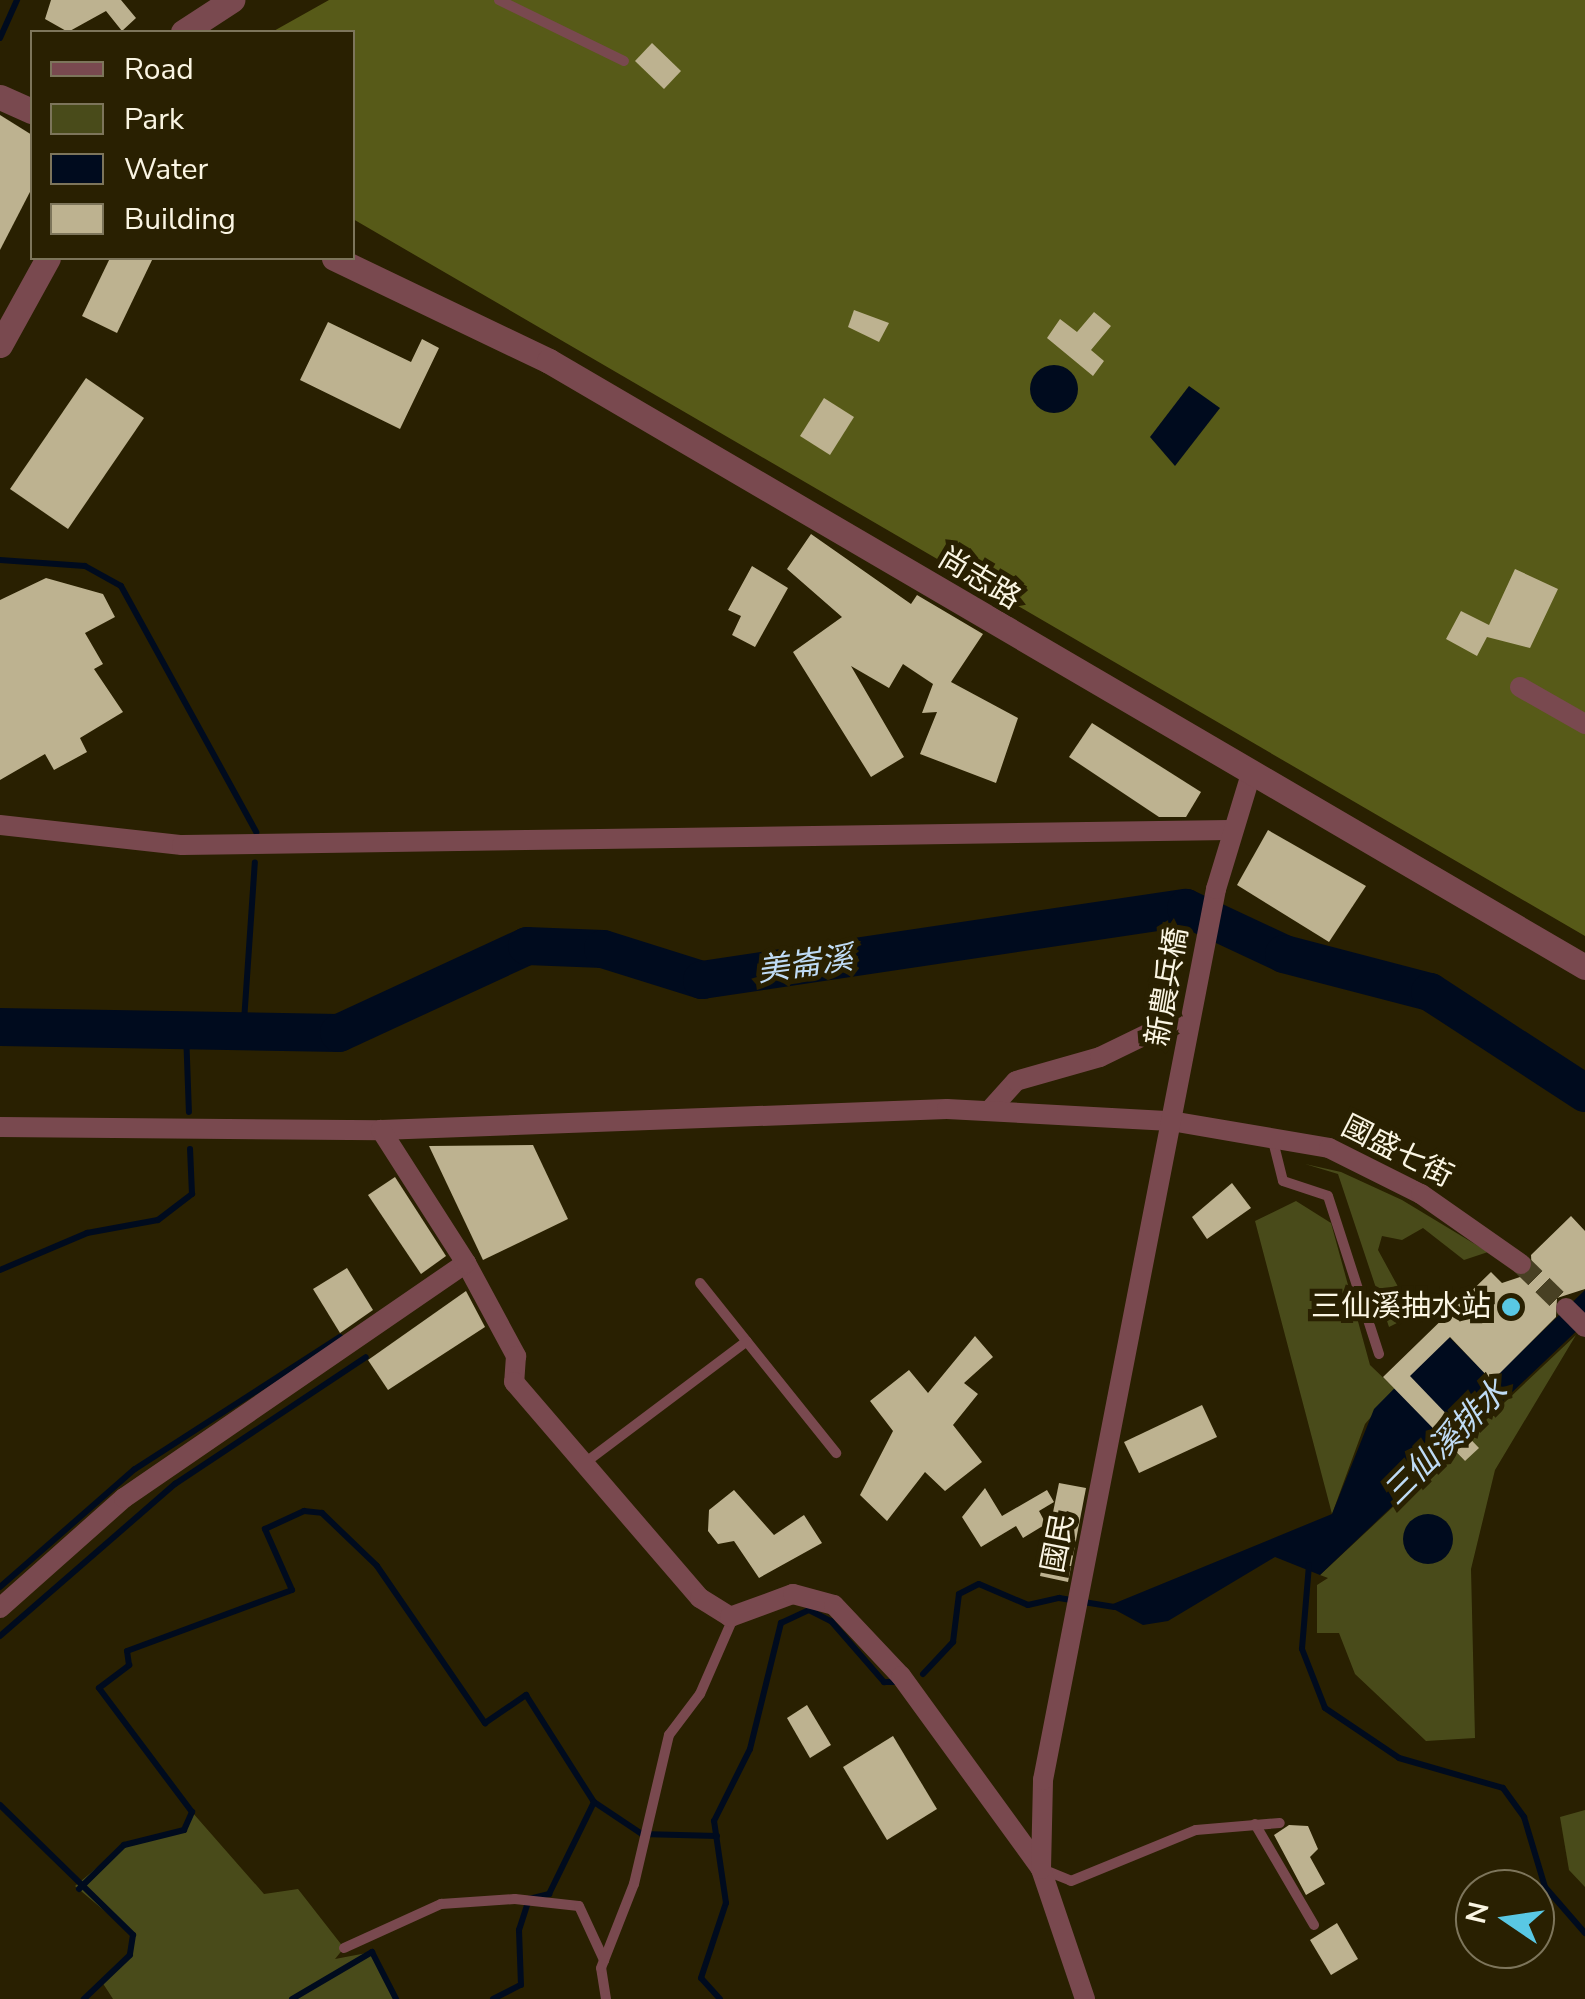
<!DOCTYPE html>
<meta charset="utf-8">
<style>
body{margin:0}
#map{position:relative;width:1585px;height:1999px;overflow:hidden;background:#292001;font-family:"Nunito Sans","Noto Sans TC",sans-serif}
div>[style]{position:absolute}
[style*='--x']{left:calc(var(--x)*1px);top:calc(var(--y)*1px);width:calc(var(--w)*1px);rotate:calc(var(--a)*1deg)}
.green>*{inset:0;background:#494b1a}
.forest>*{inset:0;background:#575a18}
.water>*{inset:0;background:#000b1e}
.round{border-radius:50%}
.stream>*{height:6px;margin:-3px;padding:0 3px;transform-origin:3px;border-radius:3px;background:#000b1e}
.river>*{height:38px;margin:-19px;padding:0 19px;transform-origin:19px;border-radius:19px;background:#000b1e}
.building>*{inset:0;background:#bdb290}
.minor-tunnel>*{height:20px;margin-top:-10px;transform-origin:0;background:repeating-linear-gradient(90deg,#484023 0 20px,transparent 0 30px)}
.service>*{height:10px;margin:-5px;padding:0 5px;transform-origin:5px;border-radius:5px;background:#79494f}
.minor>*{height:20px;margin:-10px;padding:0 10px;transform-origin:10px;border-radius:10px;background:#79494f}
.tertiary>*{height:25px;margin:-12.5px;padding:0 12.5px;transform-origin:12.5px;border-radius:12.5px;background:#79494f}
.dots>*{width:28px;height:28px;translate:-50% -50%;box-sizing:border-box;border:5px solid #292001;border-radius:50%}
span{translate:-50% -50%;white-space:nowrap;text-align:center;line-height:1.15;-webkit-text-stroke:10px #292001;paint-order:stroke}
.street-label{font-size:30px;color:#faf5e3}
.poi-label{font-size:30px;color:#faf5e3}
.right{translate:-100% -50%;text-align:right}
.water-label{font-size:32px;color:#bfdbf5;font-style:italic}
.legend{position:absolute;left:30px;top:30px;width:325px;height:230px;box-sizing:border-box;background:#292001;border:2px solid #7d755b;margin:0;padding:12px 18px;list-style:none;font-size:30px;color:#faf5e3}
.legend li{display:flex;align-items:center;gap:20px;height:50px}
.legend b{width:50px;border:2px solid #7d755b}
.north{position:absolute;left:1455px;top:1869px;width:100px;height:100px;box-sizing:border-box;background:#292001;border:2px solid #7d755b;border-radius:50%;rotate:283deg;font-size:28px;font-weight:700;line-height:40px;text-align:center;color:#faf5e3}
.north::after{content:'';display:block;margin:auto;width:35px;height:45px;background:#59c8e4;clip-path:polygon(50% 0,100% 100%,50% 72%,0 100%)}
</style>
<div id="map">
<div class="green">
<div style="clip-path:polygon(1305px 1164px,1341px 1172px,1402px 1200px,1488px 1252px,1464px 1260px,1423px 1228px,1402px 1240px,1382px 1236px,1378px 1250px,1408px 1305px,1409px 1317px,1389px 1327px,1338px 1174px)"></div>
<div style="clip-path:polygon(1296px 1201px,1331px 1223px,1370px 1365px,1395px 1389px,1365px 1424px,1332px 1514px,1255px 1221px)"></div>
<div style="clip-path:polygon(1576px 1335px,1495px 1470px,1471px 1569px,1475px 1738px,1426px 1741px,1355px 1674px,1339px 1633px,1317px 1633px,1317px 1585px,1328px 1578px,1320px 1575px,1454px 1450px,1465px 1461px,1468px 1437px)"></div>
<div style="clip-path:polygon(1585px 1810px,1585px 1887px,1569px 1870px,1560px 1817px)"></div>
<div style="clip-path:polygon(192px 1812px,264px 1894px,298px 1889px,344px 1948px,335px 1959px,372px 1952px,396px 1999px,113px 1999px,102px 1982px,130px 1955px,133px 1935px,75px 1886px,124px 1845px,184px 1829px)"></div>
</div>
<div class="forest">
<div style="clip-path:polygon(329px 0,1585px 0,1585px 936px,353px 219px,352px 32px,272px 32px)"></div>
</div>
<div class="water">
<div class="round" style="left:1030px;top:365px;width:48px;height:48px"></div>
<div style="clip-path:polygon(1189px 386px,1220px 408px,1175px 466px,1150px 437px)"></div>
<div style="clip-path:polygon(1585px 1290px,1585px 1323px,1320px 1575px,1275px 1557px,1168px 1621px,1143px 1625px,1108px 1606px,1332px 1514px,1374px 1409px,1447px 1335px,1492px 1380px)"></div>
<div class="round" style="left:1403px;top:1514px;width:50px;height:50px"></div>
</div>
<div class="stream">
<div style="--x:0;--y:38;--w:42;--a:-65.9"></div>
<div style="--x:0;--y:560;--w:85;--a:4"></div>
<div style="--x:85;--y:566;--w:41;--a:29.1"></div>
<div style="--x:121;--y:586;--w:281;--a:61.2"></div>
<div style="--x:186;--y:1032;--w:80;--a:87.9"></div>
<div style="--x:243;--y:1036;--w:174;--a:-86.1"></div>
<div style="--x:0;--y:1270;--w:95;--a:-23"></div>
<div style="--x:87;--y:1233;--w:72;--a:-10.4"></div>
<div style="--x:158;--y:1220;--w:43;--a:-37.4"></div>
<div style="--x:192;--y:1194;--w:45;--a:-92.5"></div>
<div style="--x:1309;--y:1565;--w:84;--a:94.8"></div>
<div style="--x:1302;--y:1649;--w:63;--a:68.7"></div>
<div style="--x:1325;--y:1708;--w:89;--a:34"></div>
<div style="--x:1399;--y:1758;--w:108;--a:16.1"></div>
<div style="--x:1503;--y:1788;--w:36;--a:54"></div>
<div style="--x:1524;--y:1817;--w:73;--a:73.3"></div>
<div style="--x:1545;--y:1887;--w:61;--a:49"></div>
<div style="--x:0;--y:1587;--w:179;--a:-41.2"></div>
<div style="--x:135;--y:1469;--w:244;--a:-32.8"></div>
<div style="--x:0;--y:1636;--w:232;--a:-41"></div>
<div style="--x:175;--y:1484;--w:229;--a:-33.6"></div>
<div style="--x:923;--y:1674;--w:44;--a:-46.8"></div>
<div style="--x:953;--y:1642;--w:48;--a:-82.9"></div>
<div style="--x:959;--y:1594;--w:22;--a:-27"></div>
<div style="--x:979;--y:1584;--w:53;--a:23.2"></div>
<div style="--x:1028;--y:1605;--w:32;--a:-13"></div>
<div style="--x:1059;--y:1598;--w:56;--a:9.3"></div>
<div style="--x:0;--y:1805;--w:186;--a:44.3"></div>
<div style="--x:133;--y:1935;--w:20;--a:99"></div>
<div style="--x:130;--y:1955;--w:64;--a:136.3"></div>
<div style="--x:79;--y:1889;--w:63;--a:-44.4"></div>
<div style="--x:124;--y:1845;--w:62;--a:-14"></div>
<div style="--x:184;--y:1830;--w:20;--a:-66"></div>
<div style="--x:192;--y:1812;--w:155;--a:-126.9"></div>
<div style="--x:99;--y:1688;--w:38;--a:-37"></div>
<div style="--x:129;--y:1665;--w:14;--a:-98"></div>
<div style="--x:127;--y:1651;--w:176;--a:-20.3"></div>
<div style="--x:292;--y:1590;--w:67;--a:-113.9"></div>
<div style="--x:265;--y:1529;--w:43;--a:-24.8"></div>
<div style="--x:304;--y:1511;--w:18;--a:6"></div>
<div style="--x:322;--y:1513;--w:76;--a:43.9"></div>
<div style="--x:377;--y:1566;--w:191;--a:55.5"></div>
<div style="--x:485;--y:1723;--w:50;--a:-34.3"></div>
<div style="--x:526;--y:1695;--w:127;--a:57.6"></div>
<div style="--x:594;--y:1802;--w:58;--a:33.7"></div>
<div style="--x:642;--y:1834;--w:75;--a:1.5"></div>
<div style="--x:292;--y:1999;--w:93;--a:-30.4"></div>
<div style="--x:372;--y:1952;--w:53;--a:62.9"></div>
<div style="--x:493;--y:1999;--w:31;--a:-27"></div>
<div style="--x:521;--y:1985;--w:55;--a:-92.1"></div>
<div style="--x:519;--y:1930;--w:33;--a:-72"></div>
<div style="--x:529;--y:1899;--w:21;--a:-14"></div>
<div style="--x:549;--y:1894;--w:102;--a:-63.9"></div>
<div style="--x:720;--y:1999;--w:28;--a:-132"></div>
<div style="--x:701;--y:1978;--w:79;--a:-71.6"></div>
<div style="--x:726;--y:1903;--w:83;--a:-98.3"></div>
<div style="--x:714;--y:1821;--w:80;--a:-63.4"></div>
<div style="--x:750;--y:1749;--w:130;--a:-76.2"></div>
<div style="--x:781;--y:1623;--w:31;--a:-25"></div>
<div style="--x:809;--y:1610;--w:25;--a:27"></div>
<div style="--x:831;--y:1621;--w:81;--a:49"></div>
<div style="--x:884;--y:1682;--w:14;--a:0"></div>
</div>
<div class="river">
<div style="--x:0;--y:1027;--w:339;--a:1"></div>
<div style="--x:339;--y:1033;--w:207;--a:-24.8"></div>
<div style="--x:527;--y:946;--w:76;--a:2.3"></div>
<div style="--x:603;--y:949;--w:104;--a:17.4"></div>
<div style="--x:702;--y:980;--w:489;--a:-8.5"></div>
<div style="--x:1186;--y:908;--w:108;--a:25.1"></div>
<div style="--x:1284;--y:954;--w:151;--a:14.6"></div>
<div style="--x:1430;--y:992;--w:185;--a:33.1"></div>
</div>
<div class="building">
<div style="clip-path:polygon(51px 0,121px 0,136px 18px,122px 31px,106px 11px,68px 32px,45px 19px)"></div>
<div style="clip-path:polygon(652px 43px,681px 71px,664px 89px,635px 61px)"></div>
<div style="clip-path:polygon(0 115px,32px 135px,32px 188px,0 250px)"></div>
<div style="clip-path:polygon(110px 258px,153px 258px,117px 333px,82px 316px)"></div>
<div style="clip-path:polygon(854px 310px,889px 323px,879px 342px,848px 327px)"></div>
<div style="clip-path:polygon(1094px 312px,1111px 326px,1091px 350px,1104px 361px,1093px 376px,1047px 338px,1060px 319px,1077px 332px)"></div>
<div style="clip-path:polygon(328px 322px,411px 362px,422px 339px,439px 348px,400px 429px,300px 380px)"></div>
<div style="clip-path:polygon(86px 378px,144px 418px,68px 529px,10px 489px)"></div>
<div style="clip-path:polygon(824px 398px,854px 417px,830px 455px,800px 436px)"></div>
<div style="clip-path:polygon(811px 534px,911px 604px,917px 595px,983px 634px,951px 682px,1018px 718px,996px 783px,920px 754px,937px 712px,922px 713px,933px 684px,903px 664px,889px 688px,851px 666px,904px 757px,871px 777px,793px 652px,842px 617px,787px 569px)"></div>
<div style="clip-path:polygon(752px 566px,788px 588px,755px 647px,732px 635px,741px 616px,728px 610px)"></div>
<div style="clip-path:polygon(1515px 569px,1558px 589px,1530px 648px,1487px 637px,1477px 656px,1446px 639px,1461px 611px,1489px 625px)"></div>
<div style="clip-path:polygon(46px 578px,103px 594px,115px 617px,85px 633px,103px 664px,94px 669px,123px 712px,80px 738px,87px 752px,54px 770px,45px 754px,0 780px,0 600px)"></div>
<div style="clip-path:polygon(1092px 723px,1201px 792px,1186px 817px,1159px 817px,1069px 757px)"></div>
<div style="clip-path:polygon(1268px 830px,1366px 886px,1329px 942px,1237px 885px)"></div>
<div style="clip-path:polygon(533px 1145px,568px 1219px,483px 1260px,429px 1146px)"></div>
<div style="clip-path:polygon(395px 1177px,446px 1256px,421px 1274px,368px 1195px)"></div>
<div style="clip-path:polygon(1232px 1183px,1251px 1208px,1207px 1239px,1192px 1217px)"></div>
<div style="clip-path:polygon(1571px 1216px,1585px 1231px,1585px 1289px,1557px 1298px,1556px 1317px,1492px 1381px,1450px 1337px,1410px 1376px,1479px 1448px,1465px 1461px,1383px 1377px,1491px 1272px,1502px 1283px,1532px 1273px,1531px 1255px)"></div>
<div style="clip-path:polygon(347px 1268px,373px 1310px,340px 1333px,313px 1289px)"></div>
<div style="clip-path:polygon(466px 1291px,485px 1327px,388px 1390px,368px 1360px)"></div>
<div style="clip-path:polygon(975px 1336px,993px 1357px,964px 1383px,978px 1394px,953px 1425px,982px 1462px,945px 1491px,925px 1472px,887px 1521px,860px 1495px,893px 1431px,870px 1401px,909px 1370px,928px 1393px)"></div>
<div style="clip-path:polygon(1202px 1405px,1217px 1437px,1139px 1473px,1124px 1442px)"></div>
<div style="clip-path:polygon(1059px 1483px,1086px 1488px,1068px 1582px,1040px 1576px)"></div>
<div style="clip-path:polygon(985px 1488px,1002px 1516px,1047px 1490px,1054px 1502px,1039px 1511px,1046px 1524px,1023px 1538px,1016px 1526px,981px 1547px,962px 1517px)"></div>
<div style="clip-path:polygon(734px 1490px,774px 1535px,804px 1515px,822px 1543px,759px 1578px,734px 1541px,718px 1544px,708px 1531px,709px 1510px)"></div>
<div style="clip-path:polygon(807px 1705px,831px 1745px,810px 1758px,787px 1718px)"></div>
<div style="clip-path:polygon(893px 1736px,937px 1809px,887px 1840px,843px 1767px)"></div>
<div style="clip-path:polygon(1289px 1825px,1308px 1826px,1318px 1849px,1310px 1857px,1325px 1884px,1306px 1895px,1274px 1835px)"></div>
<div style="clip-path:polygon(1337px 1923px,1358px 1959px,1331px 1975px,1310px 1940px)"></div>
</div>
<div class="minor-tunnel">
<div style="--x:1521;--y:1264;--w:63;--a:44.4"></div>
</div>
<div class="service">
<div style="--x:499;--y:0;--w:139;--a:26"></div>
<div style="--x:1272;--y:1137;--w:45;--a:76"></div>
<div style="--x:1283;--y:1181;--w:47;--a:18.4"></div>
<div style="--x:1328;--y:1196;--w:166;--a:72.1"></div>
<div style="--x:700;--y:1283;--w:218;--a:51.3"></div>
<div style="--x:586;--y:1462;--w:201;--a:-36.9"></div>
<div style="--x:1255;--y:1824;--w:117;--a:59.7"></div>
<div style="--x:1042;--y:1869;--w:31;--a:22"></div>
<div style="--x:1071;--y:1881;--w:135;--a:-22.2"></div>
<div style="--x:1196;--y:1830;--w:84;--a:-4.8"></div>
<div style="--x:344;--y:1948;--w:107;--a:-24.4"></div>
<div style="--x:441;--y:1904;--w:74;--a:-3.9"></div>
<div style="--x:515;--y:1899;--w:64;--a:6.2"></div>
<div style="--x:579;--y:1906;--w:60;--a:65.2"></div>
<div style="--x:606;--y:1999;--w:31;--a:-99"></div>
<div style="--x:601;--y:1968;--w:90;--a:-68.6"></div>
<div style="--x:634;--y:1884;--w:153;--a:-76.8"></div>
<div style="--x:669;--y:1735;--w:51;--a:-52.9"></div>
<div style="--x:700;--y:1694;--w:85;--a:-66.4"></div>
</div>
<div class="minor">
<div style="--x:1520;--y:687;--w:75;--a:29.6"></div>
<div style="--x:0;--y:825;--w:183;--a:6.3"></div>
<div style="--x:182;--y:845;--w:1048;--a:-0.82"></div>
<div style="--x:989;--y:1111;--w:40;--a:-48"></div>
<div style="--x:1016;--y:1081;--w:87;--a:-15.9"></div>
<div style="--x:1100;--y:1057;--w:80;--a:-25.9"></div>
<div style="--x:0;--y:1127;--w:381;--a:0.5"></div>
<div style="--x:381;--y:1130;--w:566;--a:-2.12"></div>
<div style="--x:947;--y:1109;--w:224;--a:3.1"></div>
<div style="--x:1171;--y:1121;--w:160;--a:9.7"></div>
<div style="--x:1329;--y:1148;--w:103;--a:26.6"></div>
<div style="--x:1421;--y:1194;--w:122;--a:35"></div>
<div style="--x:466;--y:1263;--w:106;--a:61.7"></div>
<div style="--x:516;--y:1356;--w:26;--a:94"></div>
<div style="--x:514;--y:1382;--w:285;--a:49.3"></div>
<div style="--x:700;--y:1598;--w:36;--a:32"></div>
<div style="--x:730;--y:1617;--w:67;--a:-20.1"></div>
<div style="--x:793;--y:1594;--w:42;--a:15"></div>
<div style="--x:834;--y:1605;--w:98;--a:46.7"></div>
<div style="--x:901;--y:1676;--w:238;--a:54"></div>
<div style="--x:1566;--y:1308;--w:27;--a:45"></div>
<div style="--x:0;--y:1608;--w:166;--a:-41.6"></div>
<div style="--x:124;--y:1498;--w:415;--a:-34.5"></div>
<div style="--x:466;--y:1263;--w:158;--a:-122.6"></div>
<div style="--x:1085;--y:1999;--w:137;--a:-108.7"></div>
<div style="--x:1041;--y:1869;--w:89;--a:-88.7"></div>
<div style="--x:1043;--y:1780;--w:908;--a:-79.01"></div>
<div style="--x:1216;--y:889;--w:117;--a:-73.1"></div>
</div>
<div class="tertiary">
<div style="--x:183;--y:32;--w:59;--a:-33.1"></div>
<div style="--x:0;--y:97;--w:35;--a:24"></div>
<div style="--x:334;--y:258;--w:238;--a:25.6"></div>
<div style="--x:549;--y:361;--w:1200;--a:30.33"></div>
<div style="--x:0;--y:345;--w:99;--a:-61.1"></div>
</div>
<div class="dots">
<div style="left:1511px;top:1307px;background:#59c8e4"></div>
</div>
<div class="street-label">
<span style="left:979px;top:579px;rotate:31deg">尚志路</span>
<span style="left:1168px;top:987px;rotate:-80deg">新農兵橋</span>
<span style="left:1397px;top:1152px;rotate:27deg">國盛七街</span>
<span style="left:1059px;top:1543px;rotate:-79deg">國民</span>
</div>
<div class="poi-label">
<span class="right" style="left:1491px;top:1307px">三仙溪抽水站</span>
</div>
<div class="water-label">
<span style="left:805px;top:965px;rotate:-8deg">美崙溪</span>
<span style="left:1446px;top:1443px;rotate:-45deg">三仙溪排水</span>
</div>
<ul class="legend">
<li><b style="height:12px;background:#79494f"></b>Road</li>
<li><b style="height:28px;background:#494b1a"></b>Park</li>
<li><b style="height:28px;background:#000b1e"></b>Water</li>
<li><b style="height:28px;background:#bdb290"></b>Building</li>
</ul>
<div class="north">N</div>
</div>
